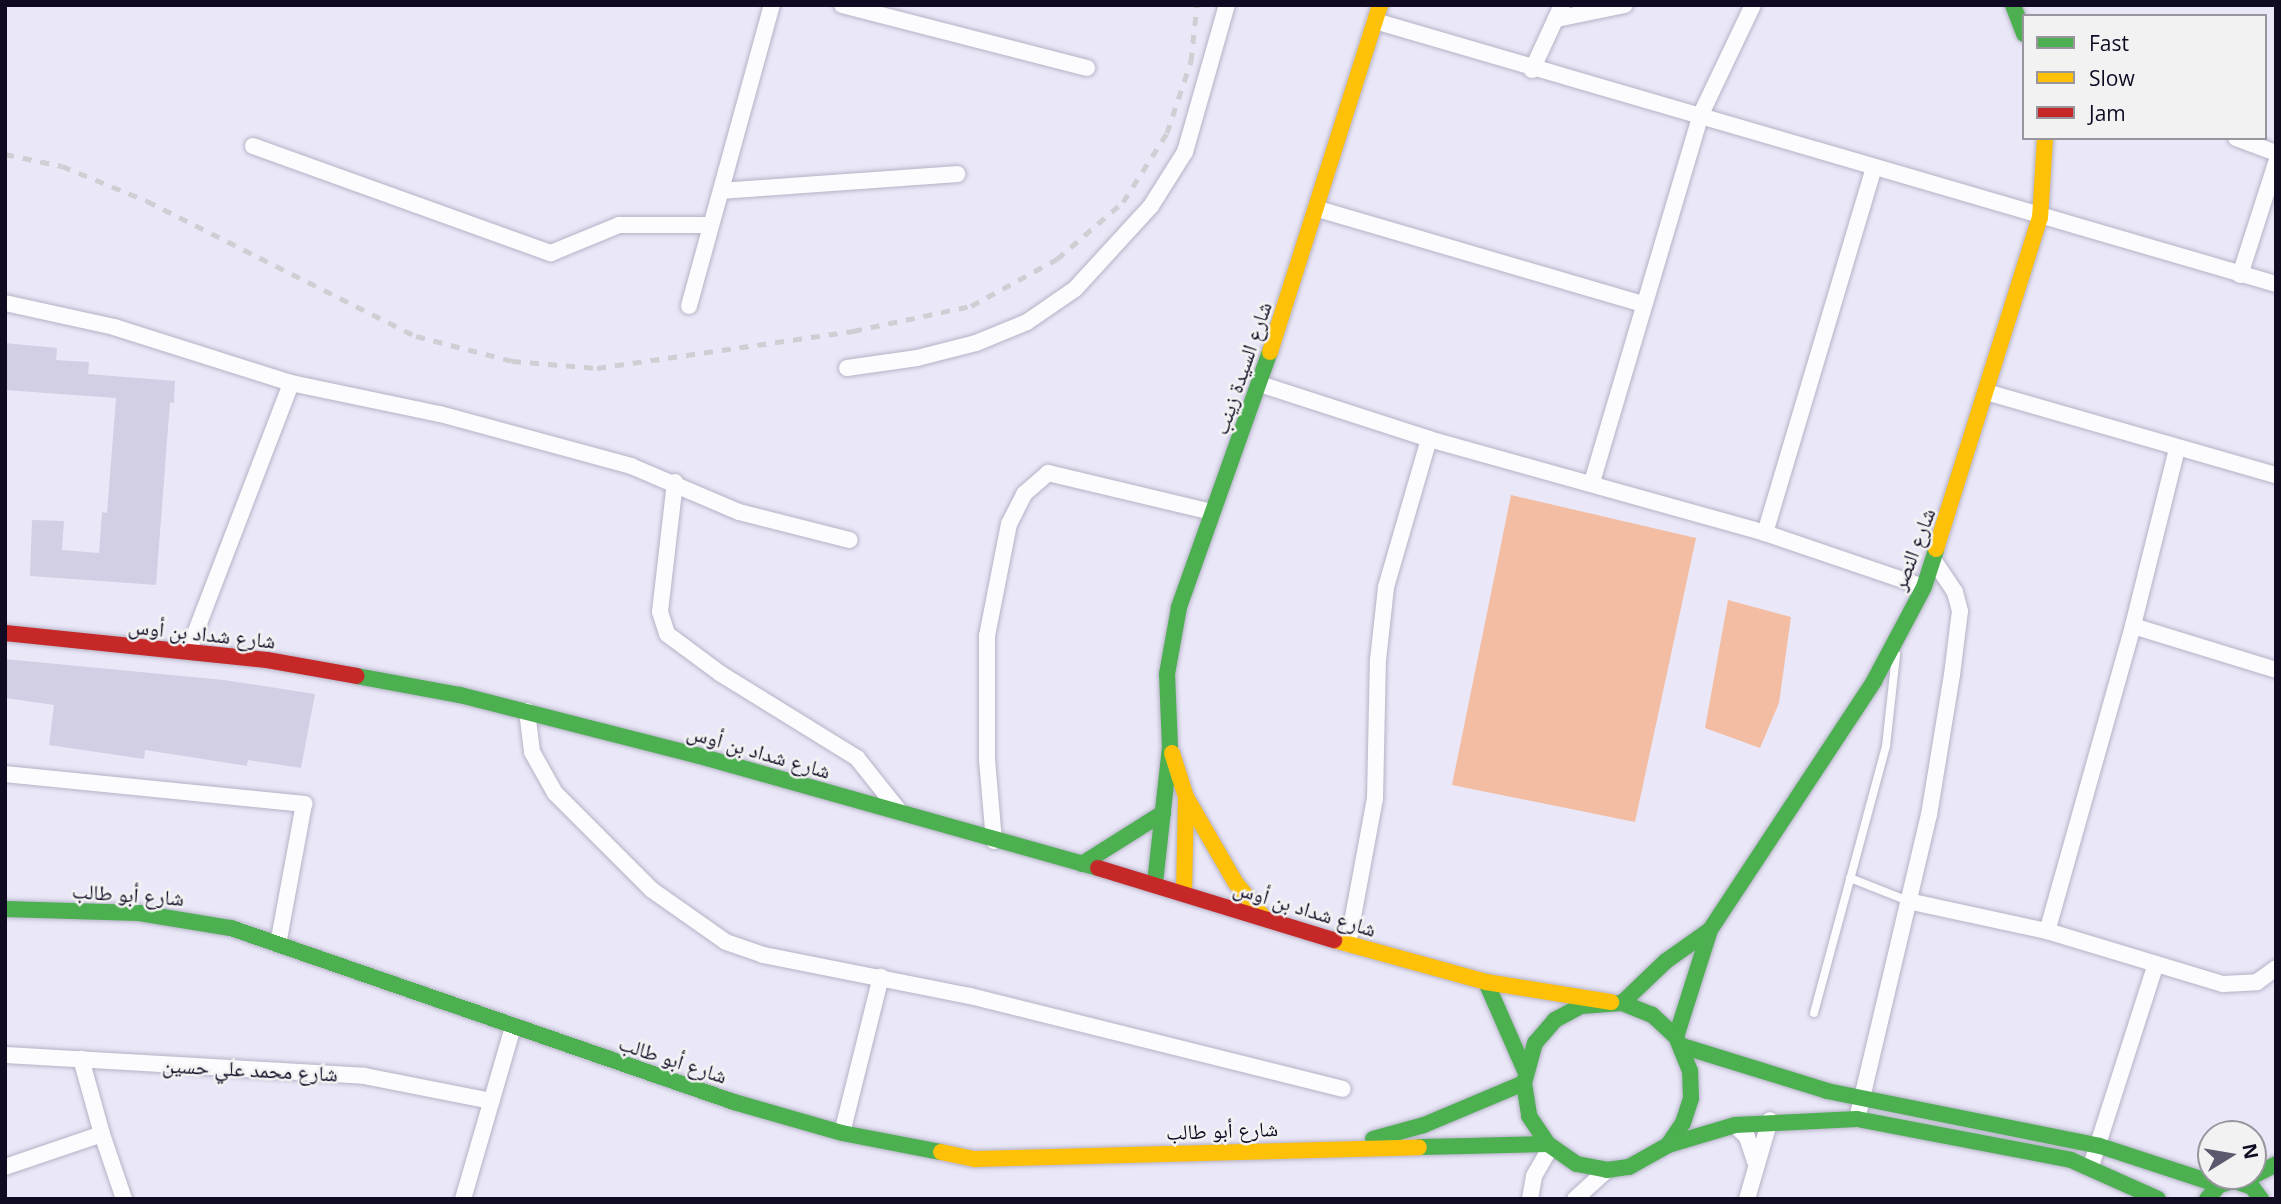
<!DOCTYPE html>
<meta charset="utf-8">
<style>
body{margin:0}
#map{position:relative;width:2281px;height:1204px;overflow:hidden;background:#eae8f8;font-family:"Open Sans","Noto Naskh Arabic",sans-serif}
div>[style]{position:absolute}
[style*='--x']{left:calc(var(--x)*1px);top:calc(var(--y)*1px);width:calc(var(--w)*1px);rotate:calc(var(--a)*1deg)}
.green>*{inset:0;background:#f2bda3}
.building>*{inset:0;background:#d2cfe4}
.roads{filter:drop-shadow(0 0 2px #b5b2c6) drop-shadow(0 0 2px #b5b2c6)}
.lane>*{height:8px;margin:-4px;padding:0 4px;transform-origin:4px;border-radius:4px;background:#fcfcfe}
.street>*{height:16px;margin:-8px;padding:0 8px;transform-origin:8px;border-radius:8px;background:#fcfcfe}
.fast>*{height:16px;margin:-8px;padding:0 8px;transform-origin:8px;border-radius:8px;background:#4caf50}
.slow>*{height:16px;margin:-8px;padding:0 8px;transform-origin:8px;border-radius:8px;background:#ffc107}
.jam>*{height:16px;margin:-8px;padding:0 8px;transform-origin:8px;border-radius:8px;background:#c62828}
.rail>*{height:5px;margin-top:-2.5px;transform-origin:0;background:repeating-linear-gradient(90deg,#cfced3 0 9px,transparent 0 18px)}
span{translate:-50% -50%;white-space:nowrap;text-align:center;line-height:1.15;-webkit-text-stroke:5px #f2f2f2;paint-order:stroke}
.street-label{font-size:21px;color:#100a23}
.frame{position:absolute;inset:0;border:7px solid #100a23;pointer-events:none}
.legend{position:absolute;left:2022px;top:14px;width:245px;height:126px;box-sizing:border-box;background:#f2f2f2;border:2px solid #98959f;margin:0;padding:9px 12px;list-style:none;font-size:21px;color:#100a23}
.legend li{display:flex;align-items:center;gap:14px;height:35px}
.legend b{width:35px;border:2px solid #98959f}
.north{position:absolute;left:2197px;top:1120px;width:70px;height:70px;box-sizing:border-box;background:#f2f2f2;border:2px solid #98959f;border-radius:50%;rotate:79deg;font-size:19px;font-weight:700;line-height:28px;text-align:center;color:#100a23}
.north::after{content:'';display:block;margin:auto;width:24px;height:32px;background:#5c586e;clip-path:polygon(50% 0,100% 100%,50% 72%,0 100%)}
</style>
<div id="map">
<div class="green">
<div style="clip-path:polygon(1511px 495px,1696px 538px,1635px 822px,1452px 785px)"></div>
<div style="clip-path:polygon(1728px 600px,1791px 617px,1779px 703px,1760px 748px,1705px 728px)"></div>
</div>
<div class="building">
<div style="clip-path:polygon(5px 343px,57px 348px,56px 360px,89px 362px,88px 374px,175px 381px,174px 403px,170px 402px,156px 585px,30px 576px,32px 520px,64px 521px,62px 550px,99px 553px,102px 512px,107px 513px,116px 398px,5px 390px)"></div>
<div style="clip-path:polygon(5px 659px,224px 680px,315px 694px,301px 768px,248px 760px,247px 766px,145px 750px,144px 759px,49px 745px,54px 705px,5px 698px)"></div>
</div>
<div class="roads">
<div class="lane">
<div style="--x:1850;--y:878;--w:62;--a:21.6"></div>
<div style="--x:1814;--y:1013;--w:277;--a:-74.9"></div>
<div style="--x:1886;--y:746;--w:92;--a:-83.7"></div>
</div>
<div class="street">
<div style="--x:842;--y:5;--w:253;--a:14.4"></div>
<div style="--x:1556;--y:19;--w:70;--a:-11.5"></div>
<div style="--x:1375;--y:21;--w:939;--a:16.27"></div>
<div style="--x:1532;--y:70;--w:72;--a:-65.2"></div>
<div style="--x:2236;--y:138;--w:43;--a:20.6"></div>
<div style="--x:253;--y:146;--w:317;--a:19.8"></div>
<div style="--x:551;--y:253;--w:74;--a:-22.4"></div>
<div style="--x:619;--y:225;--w:90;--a:0"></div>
<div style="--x:721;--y:191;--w:237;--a:-4.1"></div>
<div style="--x:1318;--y:209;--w:338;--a:16.3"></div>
<div style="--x:2240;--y:275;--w:118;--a:-72.2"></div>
<div style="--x:5;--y:303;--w:112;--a:12.4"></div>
<div style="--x:114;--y:327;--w:186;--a:17.6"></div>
<div style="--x:291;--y:383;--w:152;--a:11.8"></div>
<div style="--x:440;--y:414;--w:198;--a:15.2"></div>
<div style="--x:631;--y:466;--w:117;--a:23.1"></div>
<div style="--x:739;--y:512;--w:114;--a:14.2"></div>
<div style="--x:689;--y:306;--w:312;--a:-74.6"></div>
<div style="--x:847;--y:368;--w:71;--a:-8.1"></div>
<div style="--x:917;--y:358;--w:61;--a:-14.3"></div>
<div style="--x:976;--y:343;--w:55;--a:-22.4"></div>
<div style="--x:1027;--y:322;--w:58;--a:-34.5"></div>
<div style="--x:1075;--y:289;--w:113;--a:-47.5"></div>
<div style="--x:1151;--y:206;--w:64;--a:-57.8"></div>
<div style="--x:1185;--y:152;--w:153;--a:-74.1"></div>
<div style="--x:1260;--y:384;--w:178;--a:18"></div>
<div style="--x:1429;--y:439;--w:349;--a:15.6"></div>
<div style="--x:1765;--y:533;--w:168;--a:18.8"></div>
<div style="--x:1986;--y:392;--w:302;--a:16"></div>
<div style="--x:2177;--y:449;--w:182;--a:104"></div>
<div style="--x:2133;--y:626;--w:317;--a:105.7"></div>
<div style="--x:2047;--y:931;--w:184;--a:16.8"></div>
<div style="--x:2223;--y:984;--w:34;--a:-3"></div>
<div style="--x:2257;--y:982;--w:24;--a:-36"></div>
<div style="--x:675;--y:482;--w:131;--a:96.6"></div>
<div style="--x:660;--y:612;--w:23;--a:72"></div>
<div style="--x:667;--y:634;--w:67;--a:36.5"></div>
<div style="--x:721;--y:674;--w:160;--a:31.7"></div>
<div style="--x:857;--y:758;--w:69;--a:51.5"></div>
<div style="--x:1592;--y:482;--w:384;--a:-73.5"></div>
<div style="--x:1701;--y:114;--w:121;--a:-64.5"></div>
<div style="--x:1765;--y:533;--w:381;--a:-73.4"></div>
<div style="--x:2133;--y:626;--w:150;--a:17.1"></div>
<div style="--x:188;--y:652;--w:288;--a:-69"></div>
<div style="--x:527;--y:711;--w:41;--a:83"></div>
<div style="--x:532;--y:752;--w:47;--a:60.7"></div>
<div style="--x:555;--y:793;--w:137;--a:45"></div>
<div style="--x:652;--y:890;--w:90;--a:35.1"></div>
<div style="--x:726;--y:942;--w:39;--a:19"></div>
<div style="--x:763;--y:955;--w:211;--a:11.2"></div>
<div style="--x:970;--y:996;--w:384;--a:14"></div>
<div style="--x:5;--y:774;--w:301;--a:5.7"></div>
<div style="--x:304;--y:804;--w:142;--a:100.5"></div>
<div style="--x:994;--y:841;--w:81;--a:-94.9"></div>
<div style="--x:987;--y:760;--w:124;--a:-90"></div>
<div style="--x:987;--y:636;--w:114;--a:-78.9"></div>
<div style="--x:1009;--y:524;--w:34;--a:-63"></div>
<div style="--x:1024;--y:494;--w:32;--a:-41"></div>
<div style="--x:1048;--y:473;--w:169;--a:13.4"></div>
<div style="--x:1908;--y:901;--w:142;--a:12.2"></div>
<div style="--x:1348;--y:944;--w:147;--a:-79.5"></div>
<div style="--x:1375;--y:799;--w:139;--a:-88.8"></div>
<div style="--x:1378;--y:660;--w:73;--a:-83.7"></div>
<div style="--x:1386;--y:587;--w:154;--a:-73.8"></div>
<div style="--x:5;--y:1055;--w:360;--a:3.3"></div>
<div style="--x:364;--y:1076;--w:130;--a:11.1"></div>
<div style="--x:1857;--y:1119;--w:312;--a:-76.7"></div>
<div style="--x:1929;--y:815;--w:142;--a:-80.7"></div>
<div style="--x:1952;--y:675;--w:64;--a:-82.9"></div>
<div style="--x:1960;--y:611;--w:20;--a:-105"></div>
<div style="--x:1955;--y:592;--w:37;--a:-124"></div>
<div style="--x:1735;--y:1125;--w:17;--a:45"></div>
<div style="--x:1747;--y:1137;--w:25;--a:72"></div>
<div style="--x:842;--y:1133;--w:161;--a:-76"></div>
<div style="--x:102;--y:1134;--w:69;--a:71.3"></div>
<div style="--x:2091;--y:1166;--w:212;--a:-72.2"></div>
<div style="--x:5;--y:1167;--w:102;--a:-18.8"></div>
<div style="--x:102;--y:1134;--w:78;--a:-105.6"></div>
<div style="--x:463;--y:1199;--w:179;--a:-73.8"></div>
<div style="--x:1530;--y:1199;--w:23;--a:-80"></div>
<div style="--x:1534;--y:1176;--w:34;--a:-60"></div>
<div style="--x:1575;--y:1199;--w:43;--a:-42.2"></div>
<div style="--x:1747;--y:1199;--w:82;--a:-73.8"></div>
</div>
<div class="fast">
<div style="--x:2013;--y:5;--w:31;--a:69"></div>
<div style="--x:357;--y:676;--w:105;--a:10.5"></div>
<div style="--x:460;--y:695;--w:244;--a:14.3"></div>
<div style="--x:696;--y:755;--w:418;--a:15.7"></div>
<div style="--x:1082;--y:864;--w:96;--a:-32.2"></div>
<div style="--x:1155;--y:883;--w:136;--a:-83.7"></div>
<div style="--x:1170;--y:748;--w:74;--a:-92.3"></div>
<div style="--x:1167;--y:674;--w:68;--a:-79.8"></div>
<div style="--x:1179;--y:607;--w:271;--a:-70.4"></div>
<div style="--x:5;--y:909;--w:134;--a:1.7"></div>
<div style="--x:139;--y:913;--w:93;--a:9.3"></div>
<div style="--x:231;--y:928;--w:532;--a:19.08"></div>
<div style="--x:734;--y:1102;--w:112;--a:16"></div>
<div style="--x:842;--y:1133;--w:101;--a:10.9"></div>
<div style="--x:1486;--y:982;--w:97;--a:66.3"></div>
<div style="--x:1622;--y:1003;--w:61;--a:-43.7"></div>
<div style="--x:1666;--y:961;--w:54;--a:-35.2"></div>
<div style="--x:1676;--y:1037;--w:112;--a:-72.4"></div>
<div style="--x:1710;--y:930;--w:298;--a:-56.6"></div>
<div style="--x:1874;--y:681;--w:106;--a:-62"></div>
<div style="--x:1924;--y:587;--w:40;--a:-72"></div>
<div style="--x:1682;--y:1046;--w:152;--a:17.2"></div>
<div style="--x:1827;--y:1091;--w:278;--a:11.4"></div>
<div style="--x:2100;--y:1146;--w:125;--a:18.1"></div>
<div style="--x:1373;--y:1139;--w:53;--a:-15.4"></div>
<div style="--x:1424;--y:1125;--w:108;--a:-22.8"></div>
<div style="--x:1668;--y:1145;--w:27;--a:-56"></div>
<div style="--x:1683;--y:1123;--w:26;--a:-72"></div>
<div style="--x:1691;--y:1098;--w:27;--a:-92"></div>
<div style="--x:1690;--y:1071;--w:37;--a:-112"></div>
<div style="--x:1676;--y:1037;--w:33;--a:-137"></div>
<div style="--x:1652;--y:1015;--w:32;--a:-158"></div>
<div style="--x:1622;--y:1003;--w:41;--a:175.8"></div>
<div style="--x:1581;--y:1006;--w:30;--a:152"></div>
<div style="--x:1555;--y:1020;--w:30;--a:131"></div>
<div style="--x:1535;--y:1043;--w:41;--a:105.4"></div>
<div style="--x:1524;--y:1083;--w:33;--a:81"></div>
<div style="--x:1529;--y:1116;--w:34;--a:56"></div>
<div style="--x:1548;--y:1144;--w:35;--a:35"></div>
<div style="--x:1577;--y:1164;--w:31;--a:11"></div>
<div style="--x:1607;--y:1170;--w:22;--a:-8"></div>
<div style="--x:1629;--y:1167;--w:45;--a:-29.4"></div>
<div style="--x:1668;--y:1145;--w:70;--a:-16.6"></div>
<div style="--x:1735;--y:1125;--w:122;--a:-2.8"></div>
<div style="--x:1857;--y:1119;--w:218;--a:10.8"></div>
<div style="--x:2071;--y:1160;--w:95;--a:24.1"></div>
<div style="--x:1419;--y:1147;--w:129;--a:-1.3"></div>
<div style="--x:2241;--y:1182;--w:39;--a:-27"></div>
<div style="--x:2207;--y:1199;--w:18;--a:-49"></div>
<div style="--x:2219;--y:1185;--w:16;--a:-15"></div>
<div style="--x:2234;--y:1181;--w:19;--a:18"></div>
<div style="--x:2252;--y:1187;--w:15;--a:53"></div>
</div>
<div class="slow">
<div style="--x:1270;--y:352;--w:364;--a:-72.4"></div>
<div style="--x:1936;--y:549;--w:347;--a:-72.6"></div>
<div style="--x:2040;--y:218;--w:80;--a:-86.4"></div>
<div style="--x:1172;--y:753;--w:46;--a:72.3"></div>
<div style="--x:1186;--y:797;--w:94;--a:91.2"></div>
<div style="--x:1186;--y:797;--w:98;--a:60"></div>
<div style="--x:1235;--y:882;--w:48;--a:51"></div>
<div style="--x:1334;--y:940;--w:158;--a:15.4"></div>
<div style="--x:1486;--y:982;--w:127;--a:9.1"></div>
<div style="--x:941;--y:1152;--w:35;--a:12"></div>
<div style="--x:975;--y:1159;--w:444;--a:-1.5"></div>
</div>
<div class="jam">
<div style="--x:5;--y:633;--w:263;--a:5.9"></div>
<div style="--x:267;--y:660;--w:91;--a:10.1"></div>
<div style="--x:1098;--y:868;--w:247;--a:17"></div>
</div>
</div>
<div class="rail">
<div style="--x:5;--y:154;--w:58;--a:11.9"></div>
<div style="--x:62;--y:166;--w:92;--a:22.4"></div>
<div style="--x:147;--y:201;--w:301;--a:26.7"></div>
<div style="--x:416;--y:336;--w:99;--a:14.6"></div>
<div style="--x:512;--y:361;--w:85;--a:4.7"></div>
<div style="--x:597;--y:368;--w:259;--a:-8.2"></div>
<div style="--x:853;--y:331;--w:121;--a:-12"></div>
<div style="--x:971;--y:306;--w:98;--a:-28.7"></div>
<div style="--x:1057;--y:259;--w:87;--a:-40.8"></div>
<div style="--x:1123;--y:202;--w:82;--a:-57.5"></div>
<div style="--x:1167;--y:133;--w:76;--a:-71.6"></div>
<div style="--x:1191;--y:61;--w:56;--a:-83.9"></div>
</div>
<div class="street-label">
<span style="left:1242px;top:368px;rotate:-71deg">شارع السيدة زينب</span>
<span style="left:1913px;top:549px;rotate:-69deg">شارع النصر</span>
<span style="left:202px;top:633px;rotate:6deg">شارع شداد بن أوس</span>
<span style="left:759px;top:751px;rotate:16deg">شارع شداد بن أوس</span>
<span style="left:128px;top:894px;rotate:4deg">شارع أبو طالب</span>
<span style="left:1305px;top:908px;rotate:17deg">شارع شداد بن أوس</span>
<span style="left:673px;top:1059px;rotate:18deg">شارع أبو طالب</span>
<span style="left:250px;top:1069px;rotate:3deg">شارع محمد علي حسين</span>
<span style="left:1222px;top:1130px;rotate:-2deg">شارع أبو طالب</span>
</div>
<div class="frame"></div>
<ul class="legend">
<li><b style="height:9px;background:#4caf50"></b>Fast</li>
<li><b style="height:9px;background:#ffc107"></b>Slow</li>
<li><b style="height:9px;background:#c62828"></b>Jam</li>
</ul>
<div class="north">N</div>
</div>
